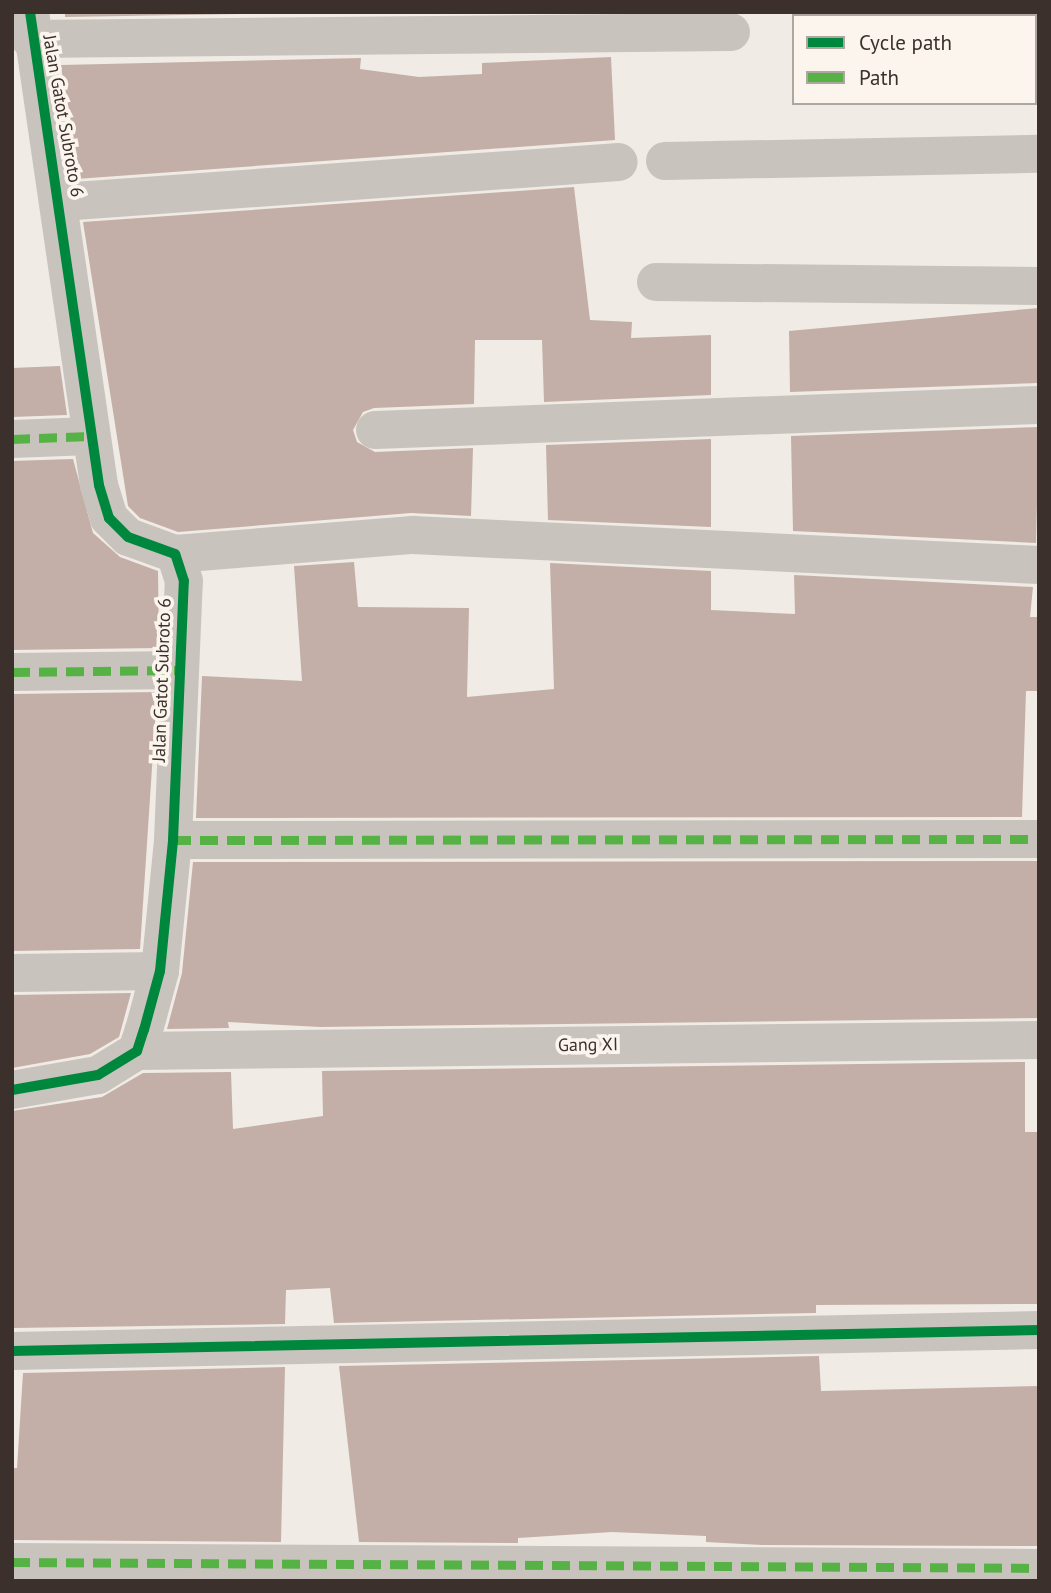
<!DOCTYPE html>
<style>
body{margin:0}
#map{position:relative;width:1051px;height:1593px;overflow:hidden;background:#f0ebe5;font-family:"PT Sans",sans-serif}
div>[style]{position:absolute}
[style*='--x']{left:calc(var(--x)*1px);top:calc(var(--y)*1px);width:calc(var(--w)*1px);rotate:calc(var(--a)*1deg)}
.building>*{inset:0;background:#c3afa7}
.street>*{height:38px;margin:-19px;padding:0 19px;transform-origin:19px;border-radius:19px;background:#c9c3be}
.quiet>*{height:9px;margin-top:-4.5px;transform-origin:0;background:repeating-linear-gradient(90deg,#57b246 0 18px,transparent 0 27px)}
.cycleway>*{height:10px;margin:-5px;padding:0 5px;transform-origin:5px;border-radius:5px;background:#00873e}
span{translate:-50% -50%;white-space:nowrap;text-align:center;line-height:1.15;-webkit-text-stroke:7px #fbf5ee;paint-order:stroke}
.street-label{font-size:18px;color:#3b302b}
.frame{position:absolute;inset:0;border:14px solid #3b302b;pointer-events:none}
.legend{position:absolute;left:792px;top:14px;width:245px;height:91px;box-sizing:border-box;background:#fbf5ee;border:2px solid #aea6a0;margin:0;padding:9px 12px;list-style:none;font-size:21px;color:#3b302b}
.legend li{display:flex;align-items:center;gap:14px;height:35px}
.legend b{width:35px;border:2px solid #aea6a0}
</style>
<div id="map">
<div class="building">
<div style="clip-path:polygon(65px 12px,363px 12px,65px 17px)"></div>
<div style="clip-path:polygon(611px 57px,615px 140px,76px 179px,61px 65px,361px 58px,360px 69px,419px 77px,482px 74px,482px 63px)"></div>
<div style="clip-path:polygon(574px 187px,590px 320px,632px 322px,631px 338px,711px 335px,711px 395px,544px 402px,542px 340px,475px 340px,474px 404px,374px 408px,363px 412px,353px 430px,357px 442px,375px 452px,473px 448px,471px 516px,411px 513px,178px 532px,140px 518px,128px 506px,83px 222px)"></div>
<div style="clip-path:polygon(1039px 308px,1039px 383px,790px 392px,789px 331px)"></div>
<div style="clip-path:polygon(60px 366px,67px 415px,12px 417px,12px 368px)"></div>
<div style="clip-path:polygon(1039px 427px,1036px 543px,793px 531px,791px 436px)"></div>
<div style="clip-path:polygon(711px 439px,711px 527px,548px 520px,546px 445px)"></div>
<div style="clip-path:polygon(73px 459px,93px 533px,120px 557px,158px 571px,159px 648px,12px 650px,12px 461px)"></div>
<div style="clip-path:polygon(354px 562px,358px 607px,469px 608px,467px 697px,554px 689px,550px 563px,711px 571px,711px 610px,795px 614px,794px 575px,1033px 587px,1030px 617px,1039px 617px,1039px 691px,1026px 691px,1022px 817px,196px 818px,202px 676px,302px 681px,294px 566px)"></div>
<div style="clip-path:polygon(157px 692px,140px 949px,12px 951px,12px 694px)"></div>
<div style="clip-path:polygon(1039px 861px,1039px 1018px,320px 1027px,228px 1022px,229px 1028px,167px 1029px,182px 973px,193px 862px)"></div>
<div style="clip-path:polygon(131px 993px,119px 1037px,90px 1054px,12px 1068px,12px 995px)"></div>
<div style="clip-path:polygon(1025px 1062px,1025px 1132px,1039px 1132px,1039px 1304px,816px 1305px,816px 1313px,334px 1323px,330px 1288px,286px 1290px,285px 1324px,12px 1328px,12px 1111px,102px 1097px,143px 1073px,231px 1072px,233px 1129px,323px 1116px,322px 1071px)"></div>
<div style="clip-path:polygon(819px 1356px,821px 1391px,1039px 1386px,1039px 1546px,762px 1545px,706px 1542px,706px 1536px,612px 1532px,518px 1538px,518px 1543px,359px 1542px,339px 1366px)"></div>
<div style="clip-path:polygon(285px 1367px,281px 1542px,12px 1540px,12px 1468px,17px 1468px,23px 1373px)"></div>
</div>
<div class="street">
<div style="--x:30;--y:39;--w:701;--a:-0.57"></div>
<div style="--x:665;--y:161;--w:374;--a:-1.1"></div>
<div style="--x:61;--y:202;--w:559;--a:-4.1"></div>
<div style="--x:656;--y:282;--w:383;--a:0.6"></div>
<div style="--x:375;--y:430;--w:664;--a:-2.16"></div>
<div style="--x:12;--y:439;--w:78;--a:-2.2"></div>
<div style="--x:175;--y:554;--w:239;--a:-4.6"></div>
<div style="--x:413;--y:535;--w:627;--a:2.74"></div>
<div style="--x:12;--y:672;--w:168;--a:-0.7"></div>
<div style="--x:173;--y:840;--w:866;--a:-0.07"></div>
<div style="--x:12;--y:973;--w:148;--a:-0.8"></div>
<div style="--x:137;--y:1051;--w:902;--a:-0.7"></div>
<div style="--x:12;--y:1090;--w:87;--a:-9.9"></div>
<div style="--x:98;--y:1075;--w:46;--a:-31.6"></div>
<div style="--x:137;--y:1051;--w:22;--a:-72"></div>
<div style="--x:144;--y:1030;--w:61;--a:-74.8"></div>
<div style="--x:160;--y:971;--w:132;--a:-84.3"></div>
<div style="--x:173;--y:840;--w:259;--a:-87.6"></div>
<div style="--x:184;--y:581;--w:28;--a:-108"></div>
<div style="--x:175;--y:554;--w:50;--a:-160.1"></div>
<div style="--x:128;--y:537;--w:27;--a:-135"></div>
<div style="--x:109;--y:518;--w:34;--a:-107"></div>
<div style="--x:99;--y:485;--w:478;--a:-98.3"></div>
<div style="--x:12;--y:1351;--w:1027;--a:-1.17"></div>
<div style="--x:12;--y:1562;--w:1027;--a:0.33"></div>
</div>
<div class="quiet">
<div style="--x:12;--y:439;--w:78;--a:-2.2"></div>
<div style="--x:12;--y:672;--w:168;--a:-0.7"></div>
<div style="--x:173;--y:840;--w:866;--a:-0.07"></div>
<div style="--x:12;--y:1562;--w:1027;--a:0.33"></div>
</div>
<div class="cycleway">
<div style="--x:12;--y:1090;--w:87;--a:-9.9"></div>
<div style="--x:98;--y:1075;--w:46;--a:-31.6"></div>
<div style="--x:137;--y:1051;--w:22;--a:-72"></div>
<div style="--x:144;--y:1030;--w:61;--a:-74.8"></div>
<div style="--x:160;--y:971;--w:132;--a:-84.3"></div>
<div style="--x:173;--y:840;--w:259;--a:-87.6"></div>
<div style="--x:184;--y:581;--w:28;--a:-108"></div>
<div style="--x:175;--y:554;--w:50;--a:-160.1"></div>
<div style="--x:128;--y:537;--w:27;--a:-135"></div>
<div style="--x:109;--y:518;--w:34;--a:-107"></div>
<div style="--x:99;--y:485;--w:478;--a:-98.3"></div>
<div style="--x:12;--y:1351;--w:1027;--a:-1.17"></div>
</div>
<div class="street-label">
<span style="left:63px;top:116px;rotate:80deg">Jalan Gatot Subroto 6</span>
<span style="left:162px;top:680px;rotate:-88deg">Jalan Gatot Subroto 6</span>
<span style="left:588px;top:1045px;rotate:-1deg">Gang XI</span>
</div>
<div class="frame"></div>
<ul class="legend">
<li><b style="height:9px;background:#00873e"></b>Cycle path</li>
<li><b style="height:9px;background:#57b246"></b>Path</li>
</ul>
</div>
